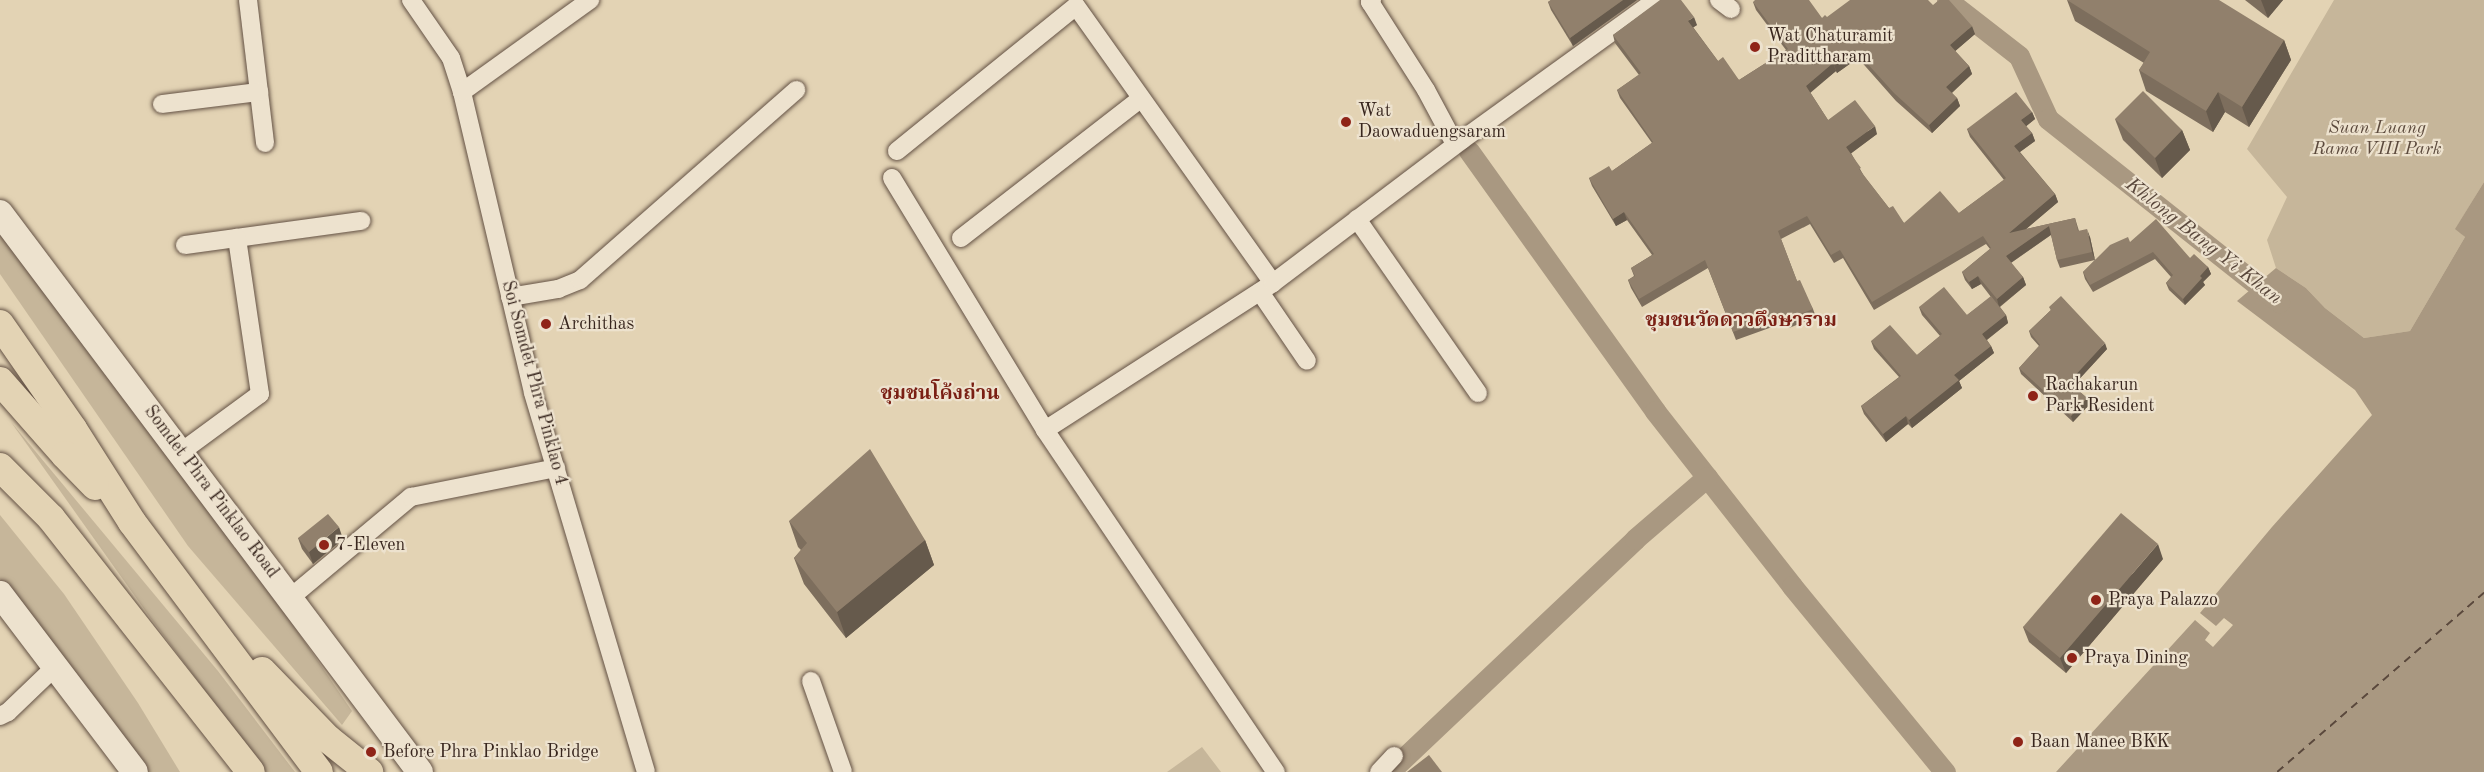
<!DOCTYPE html>
<meta charset="utf-8">
<style>
body{margin:0}
#map{position:relative;width:2484px;height:772px;overflow:hidden;background:#e3d3b4;font-family:"Old Standard TT","Noto Serif Thai",serif}
div>[style]{position:absolute}
[style*='--x']{left:calc(var(--x)*1px);top:calc(var(--y)*1px);width:calc(var(--w)*1px);rotate:calc(var(--a)*1deg)}
.green>*{inset:0;background:#c6b69a}
.water>*{inset:0;background:#a99881}
.canal>*{height:21px;margin:-10.5px;padding:0 10.5px;transform-origin:10.5px;border-radius:10.5px;background:#a99881}
.ferry>*{height:1.5px;margin-top:-0.75px;transform-origin:0;background:repeating-linear-gradient(90deg,#5a483c 0 8px,transparent 0 14px)}
.roads{filter:drop-shadow(0 0 2px #635144) drop-shadow(0 0 2px #635144)}
.street>*{height:18px;margin:-9px;padding:0 9px;transform-origin:9px;border-radius:9px;background:#ede2ce}
.secondary>*{height:26px;margin:-13px;padding:0 13px;transform-origin:13px;border-radius:13px;background:#ede2ce}
.primary>*{height:28px;margin:-14px;padding:0 14px;transform-origin:14px;border-radius:14px;background:#e3d3b4}
.wall>*{inset:0;background:#7d6e5d}
.shaded-wall>*{inset:0;background:#665a4c}
.building>*{inset:0;background:#91806c}
.dots>*{width:16px;height:16px;translate:-50% -50%;box-sizing:border-box;border:3px solid #ede2ce;border-radius:50%}
span{translate:-50% -50%;white-space:nowrap;text-align:center;line-height:1.15;-webkit-text-stroke:4.5px #ede2ce;paint-order:stroke}
.poi-label{font-size:18px;color:#38261e}
.left{translate:0 -50%;text-align:left}
.park-label{font-size:18px;color:#5c4a3d;font-style:italic}
.street-label{font-size:18px;color:#38261e}
.water-label{font-size:20px;color:#5a483c;font-style:italic}
.neighbourhood-label{font-size:20px;color:#7a1f14;font-weight:700}
</style>
<div id="map">
<div class="green">
<div style="clip-path:polygon(2334px 0,2484px 0,2484px 182px,2456px 228px,2465px 237px,2410px 331px,2364px 338px,2325px 308px,2306px 288px,2276px 268px,2267px 240px,2287px 197px,2247px 149px)"></div>
<div style="clip-path:polygon(0 232px,246px 556px,352px 711px,342px 725px,188px 546px,0 274px)"></div>
<div style="clip-path:polygon(11px 422px,218px 671px,295px 772px,266px 772px,149px 616px)"></div>
<div style="clip-path:polygon(0 515px,64px 594px,138px 703px,180px 772px,147px 772px,0 579px)"></div>
<div style="clip-path:polygon(1202px 747px,1221px 772px,1167px 772px)"></div>
</div>
<div class="water">
<div style="clip-path:polygon(2484px 182px,2484px 772px,2056px 772px,2195px 620px,2210px 633px,2205px 640px,2213px 647px,2233px 625px,2224px 618px,2216px 626px,2200px 613px,2272px 527px,2372px 415px,2355px 390px,2237px 301px,2276px 268px,2306px 288px,2325px 308px,2364px 338px,2410px 331px,2465px 237px,2455px 229px)"></div>
</div>
<div class="canal">
<div style="--x:1947;--y:0;--w:91;--a:37.9"></div>
<div style="--x:2019;--y:56;--w:69;--a:65.3"></div>
<div style="--x:2048;--y:119;--w:295;--a:38.4"></div>
<div style="--x:1469;--y:151;--w:320;--a:54.4"></div>
<div style="--x:1655;--y:411;--w:222;--a:51.9"></div>
<div style="--x:1792;--y:586;--w:241;--a:50.6"></div>
<div style="--x:1389;--y:772;--w:339;--a:-43.4"></div>
<div style="--x:1635;--y:539;--w:95;--a:-40.7"></div>
</div>
<div class="ferry">
<div style="--x:2277;--y:772;--w:274;--a:-40.9"></div>
</div>
<div class="roads">
<div class="street">
<div style="--x:248;--y:0;--w:144;--a:83.2"></div>
<div style="--x:411;--y:0;--w:70;--a:55.4"></div>
<div style="--x:451;--y:58;--w:36;--a:72"></div>
<div style="--x:462;--y:92;--w:309;--a:76.7"></div>
<div style="--x:533;--y:393;--w:395;--a:73.4"></div>
<div style="--x:1372;--y:0;--w:3;--a:135"></div>
<div style="--x:1370;--y:2;--w:104;--a:57.5"></div>
<div style="--x:1426;--y:90;--w:61;--a:61.8"></div>
<div style="--x:1719;--y:0;--w:15;--a:37"></div>
<div style="--x:462;--y:92;--w:158;--a:-35.7"></div>
<div style="--x:162;--y:104;--w:98;--a:-7.1"></div>
<div style="--x:897;--y:151;--w:230;--a:-39"></div>
<div style="--x:1076;--y:6;--w:340;--a:54.6"></div>
<div style="--x:892;--y:178;--w:295;--a:58.7"></div>
<div style="--x:1045;--y:430;--w:413;--a:56"></div>
<div style="--x:1357;--y:219;--w:212;--a:55.2"></div>
<div style="--x:961;--y:238;--w:227;--a:-37.8"></div>
<div style="--x:185;--y:245;--w:178;--a:-7.8"></div>
<div style="--x:1260;--y:292;--w:83;--a:55.7"></div>
<div style="--x:510;--y:297;--w:49;--a:-9.5"></div>
<div style="--x:558;--y:289;--w:24;--a:-22"></div>
<div style="--x:580;--y:280;--w:288;--a:-41.3"></div>
<div style="--x:1045;--y:430;--w:271;--a:-32.8"></div>
<div style="--x:1273;--y:283;--w:237;--a:-37.1"></div>
<div style="--x:1462;--y:140;--w:239;--a:-35.8"></div>
<div style="--x:181;--y:452;--w:98;--a:-36.3"></div>
<div style="--x:260;--y:394;--w:158;--a:-98.4"></div>
<div style="--x:290;--y:598;--w:158;--a:-39.9"></div>
<div style="--x:411;--y:497;--w:148;--a:-11.3"></div>
<div style="--x:811;--y:681;--w:96;--a:70.6"></div>
<div style="--x:0;--y:716;--w:9;--a:-27"></div>
<div style="--x:8;--y:712;--w:65;--a:-43.8"></div>
<div style="--x:1379;--y:772;--w:22;--a:-47"></div>
</div>
<div class="secondary">
<div style="--x:0;--y:213;--w:699;--a:53.08"></div>
<div style="--x:0;--y:594;--w:223;--a:52.8"></div>
</div>
<div class="primary">
<div style="--x:0;--y:324;--w:128;--a:55.2"></div>
<div style="--x:73;--y:429;--w:110;--a:57.6"></div>
<div style="--x:132;--y:522;--w:312;--a:53.2"></div>
<div style="--x:0;--y:381;--w:98;--a:48.7"></div>
<div style="--x:65;--y:455;--w:43;--a:45.9"></div>
<div style="--x:0;--y:467;--w:72;--a:45"></div>
<div style="--x:51;--y:518;--w:323;--a:51.8"></div>
<div style="--x:262;--y:671;--w:95;--a:45.9"></div>
<div style="--x:328;--y:739;--w:53;--a:38.8"></div>
</div>
</div>
<div class="wall">
<div style="clip-path:polygon(1551px 0,1637px 0,1573px 46px,1551px 10px,1548px 2px)"></div>
<div style="clip-path:polygon(2067px 0,2284px 40px,2291px 60px,2249px 127px,2225px 112px,2213px 132px,2146px 91px,2139px 70px,2144px 63px,2075px 21px)"></div>
<div style="clip-path:polygon(2245px 0,2283px 0,2268px 18px)"></div>
<div style="clip-path:polygon(1660px 1px,1697px 25px,1693px 27px,1718px 61px,1739px 80px,1786px 50px,1756px 10px,1753px 2px,1822px 18px,1933px 5px,1975px 34px,1955px 51px,1969px 66px,1972px 74px,1952px 93px,1957px 98px,1960px 106px,1932px 133px,1896px 101px,1858px 58px,1837px 73px,1836px 71px,1810px 92px,1828px 120px,1877px 134px,1851px 153px,1864px 176px,1889px 208px,1904px 223px,1959px 213px,2004px 180px,1970px 137px,1967px 129px,2032px 112px,2035px 119px,2026px 126px,2032px 133px,2035px 141px,2020px 152px,2055px 194px,2058px 202px,2026px 229px,2075px 218px,2079px 231px,2090px 237px,2095px 260px,2130px 242px,2190px 258px,2208px 267px,2211px 274px,2203px 282px,2205px 285px,2185px 305px,2169px 290px,2166px 283px,2171px 277px,2155px 259px,2093px 292px,2085px 279px,2083px 272px,2095px 260px,2060px 268px,2057px 260px,2051px 235px,2011px 263px,2023px 277px,2026px 285px,2000px 307px,2006px 315px,2008px 323px,1987px 340px,1991px 346px,1994px 353px,1959px 381px,1962px 388px,1912px 428px,1908px 424px,1886px 442px,1864px 414px,1861px 406px,1899px 377px,1874px 349px,1871px 341px,1917px 355px,1940px 336px,1922px 315px,1919px 307px,1967px 315px,1991px 297px,1981px 284px,1972px 289px,1965px 280px,1962px 272px,1990px 249px,1986px 244px,1874px 310px,1843px 258px,1834px 263px,1810px 224px,1781px 239px,1797px 281px,1813px 309px,1816px 317px,1789px 328px,1786px 322px,1736px 340px,1708px 268px,1642px 307px,1631px 288px,1628px 280px,1634px 276px,1631px 268px,1652px 255px,1627px 220px,1616px 226px,1592px 186px,1589px 178px,1612px 171px,1652px 143px,1620px 98px,1617px 90px,1639px 75px,1615px 43px,1613px 35px)"></div>
<div style="clip-path:polygon(2115px 119px,2182px 130px,2190px 150px,2162px 178px,2123px 140px)"></div>
<div style="clip-path:polygon(2049px 307px,2107px 349px,2073px 386px,2087px 398px,2090px 404px,2073px 422px,2021px 374px,2019px 368px,2039px 346px,2031px 337px,2029px 331px,2051px 310px)"></div>
<div style="clip-path:polygon(789px 521px,925px 540px,934px 565px,846px 638px,804px 584px,794px 558px,801px 550px,798px 547px)"></div>
<div style="clip-path:polygon(298px 538px,343px 539px,313px 564px,302px 549px)"></div>
<div style="clip-path:polygon(2163px 559px,2066px 673px,2029px 642px,2023px 627px)"></div>
</div>
<div class="shaded-wall">
<div style="clip-path:polygon(1623px 0,1637px 0,1573px 46px,1570px 38px)"></div>
<div style="clip-path:polygon(2261px 0,2283px 0,2268px 18px)"></div>
<div style="clip-path:polygon(1694px 17px,1697px 25px,1691px 29px,1688px 21px)"></div>
<div style="clip-path:polygon(1972px 26px,1975px 34px,1953px 53px,1950px 45px)"></div>
<div style="clip-path:polygon(2284px 40px,2291px 60px,2249px 127px,2242px 107px)"></div>
<div style="clip-path:polygon(1855px 50px,1858px 58px,1837px 73px,1834px 65px)"></div>
<div style="clip-path:polygon(1833px 63px,1836px 71px,1809px 94px,1806px 86px)"></div>
<div style="clip-path:polygon(1969px 66px,1972px 74px,1949px 95px,1946px 87px)"></div>
<div style="clip-path:polygon(2218px 92px,2225px 112px,2213px 132px,2206px 111px)"></div>
<div style="clip-path:polygon(1957px 98px,1960px 106px,1932px 133px,1929px 125px)"></div>
<div style="clip-path:polygon(2032px 112px,2035px 119px,2024px 128px,2021px 120px)"></div>
<div style="clip-path:polygon(1875px 126px,1877px 134px,1849px 155px,1846px 147px)"></div>
<div style="clip-path:polygon(2182px 130px,2190px 150px,2162px 178px,2155px 158px)"></div>
<div style="clip-path:polygon(2032px 133px,2035px 141px,2017px 154px,2014px 146px)"></div>
<div style="clip-path:polygon(2055px 194px,2058px 202px,2012px 241px,2009px 233px)"></div>
<div style="clip-path:polygon(1624px 212px,1627px 220px,1616px 226px,1613px 219px)"></div>
<div style="clip-path:polygon(2049px 226px,2052px 234px,2009px 264px,2006px 256px)"></div>
<div style="clip-path:polygon(2087px 229px,2090px 237px,2095px 260px,2092px 252px)"></div>
<div style="clip-path:polygon(2208px 267px,2211px 274px,2203px 282px,2205px 285px,2185px 305px,2183px 299px,2200px 276px)"></div>
<div style="clip-path:polygon(1978px 276px,1981px 284px,1972px 289px,1969px 282px)"></div>
<div style="clip-path:polygon(2023px 277px,2026px 285px,1999px 307px,1997px 299px)"></div>
<div style="clip-path:polygon(2006px 315px,2008px 323px,1985px 341px,1982px 334px)"></div>
<div style="clip-path:polygon(2105px 343px,2107px 349px,2071px 388px,2069px 382px)"></div>
<div style="clip-path:polygon(1991px 346px,1994px 353px,1959px 381px,1962px 388px,1912px 428px,1909px 420px,1954px 375px)"></div>
<div style="clip-path:polygon(2087px 398px,2090px 404px,2073px 422px,2071px 416px)"></div>
<div style="clip-path:polygon(1906px 416px,1908px 424px,1886px 442px,1883px 434px)"></div>
<div style="clip-path:polygon(339px 527px,343px 539px,313px 564px,309px 552px)"></div>
<div style="clip-path:polygon(925px 540px,934px 565px,846px 638px,837px 612px)"></div>
<div style="clip-path:polygon(2158px 544px,2163px 559px,2066px 673px,2060px 658px)"></div>
</div>
<div class="building">
<div style="clip-path:polygon(1551px 0,1623px 0,1570px 38px,1548px 2px)"></div>
<div style="clip-path:polygon(1660px 0,1681px 0,1694px 17px,1688px 21px,1718px 61px,1723px 57px,1739px 80px,1788px 49px,1753px 2px,1755px 0,1809px 0,1822px 18px,1825px 15px,1827px 17px,1850px 0,1928px 0,1933px 5px,1939px 0,1949px 0,1972px 26px,1950px 45px,1969px 66px,1946px 87px,1957px 98px,1929px 125px,1894px 93px,1855px 50px,1834px 65px,1833px 63px,1806px 86px,1828px 120px,1855px 100px,1875px 126px,1846px 147px,1861px 168px,1859px 169px,1889px 208px,1893px 206px,1904px 223px,1940px 191px,1959px 213px,2006px 178px,1967px 129px,2016px 92px,2032px 112px,2021px 120px,2032px 133px,2014px 146px,2055px 194px,2009px 233px,2075px 218px,2078px 231px,2087px 229px,2092px 252px,2057px 260px,2049px 226px,2006px 256px,2023px 277px,1997px 299px,1978px 276px,1969px 282px,1962px 272px,1991px 248px,1983px 236px,1872px 302px,1840px 250px,1831px 255px,1807px 216px,1778px 231px,1797px 281px,1800px 280px,1813px 309px,1786px 320px,1783px 314px,1733px 332px,1705px 260px,1639px 299px,1628px 280px,1635px 276px,1631px 268px,1654px 254px,1624px 212px,1613px 219px,1589px 178px,1609px 166px,1612px 171px,1653px 142px,1617px 90px,1641px 73px,1613px 35px)"></div>
<div style="clip-path:polygon(2067px 0,2219px 0,2284px 40px,2242px 107px,2218px 92px,2206px 111px,2139px 70px,2150px 52px)"></div>
<div style="clip-path:polygon(2143px 91px,2182px 130px,2155px 158px,2115px 119px)"></div>
<div style="clip-path:polygon(2156px 219px,2190px 258px,2194px 254px,2208px 267px,2200px 276px,2202px 278px,2183px 299px,2166px 283px,2173px 275px,2153px 252px,2090px 285px,2083px 272px,2110px 245px,2128px 237px,2130px 242px)"></div>
<div style="clip-path:polygon(1944px 287px,1967px 315px,1991px 296px,2006px 315px,1982px 334px,1991px 346px,1954px 375px,1959px 380px,1909px 420px,1906px 416px,1883px 434px,1861px 406px,1901px 376px,1871px 341px,1890px 325px,1917px 355px,1942px 334px,1919px 307px)"></div>
<div style="clip-path:polygon(2061px 296px,2105px 343px,2069px 382px,2087px 398px,2071px 416px,2019px 368px,2040px 345px,2029px 331px,2051px 310px,2049px 307px)"></div>
<div style="clip-path:polygon(870px 449px,925px 540px,837px 612px,794px 558px,807px 543px,789px 521px)"></div>
<div style="clip-path:polygon(2121px 513px,2158px 544px,2060px 658px,2023px 627px)"></div>
<div style="clip-path:polygon(328px 514px,339px 527px,309px 552px,298px 538px)"></div>
<div style="clip-path:polygon(1429px 755px,1442px 772px,1407px 772px)"></div>
</div>
<div class="dots">
<div style="left:1755px;top:47px;background:#8f2418"></div>
<div style="left:1346px;top:122px;background:#8f2418"></div>
<div style="left:546px;top:324px;background:#8f2418"></div>
<div style="left:2033px;top:396px;background:#8f2418"></div>
<div style="left:324px;top:545px;background:#8f2418"></div>
<div style="left:2096px;top:600px;background:#8f2418"></div>
<div style="left:2072px;top:658px;background:#8f2418"></div>
<div style="left:2018px;top:742px;background:#8f2418"></div>
<div style="left:371px;top:752px;background:#8f2418"></div>
</div>
<div class="poi-label">
<span class="left" style="left:1767px;top:47px">Wat Chaturamit<br>Pradittharam</span>
<span class="left" style="left:1358px;top:122px">Wat<br>Daowaduengsaram</span>
<span class="left" style="left:558px;top:324px">Archithas</span>
<span class="left" style="left:2045px;top:396px">Rachakarun<br>Park Resident</span>
<span class="left" style="left:336px;top:545px">7-Eleven</span>
<span class="left" style="left:2108px;top:600px">Praya Palazzo</span>
<span class="left" style="left:2084px;top:658px">Praya Dining</span>
<span class="left" style="left:2030px;top:742px">Baan Manee BKK</span>
<span class="left" style="left:383px;top:752px">Before Phra Pinklao Bridge</span>
</div>
<div class="park-label">
<span style="left:2377px;top:139px">Suan Luang<br>Rama VIII Park</span>
</div>
<div class="street-label">
<span style="left:534px;top:383px;rotate:75deg">Soi Somdet Phra Pinklao 4</span>
<span style="left:211px;top:492px;rotate:53deg">Somdet Phra Pinklao Road</span>
</div>
<div class="water-label">
<span style="left:2203px;top:242px;rotate:38deg">Khlong Bang Yi Khan</span>
</div>
<div class="neighbourhood-label">
<span style="left:1741px;top:321px">ชุมชนวัดดาวดึงษาราม</span>
<span style="left:940px;top:394px">ชุมชนโค้งถ่าน</span>
</div>
</div>
